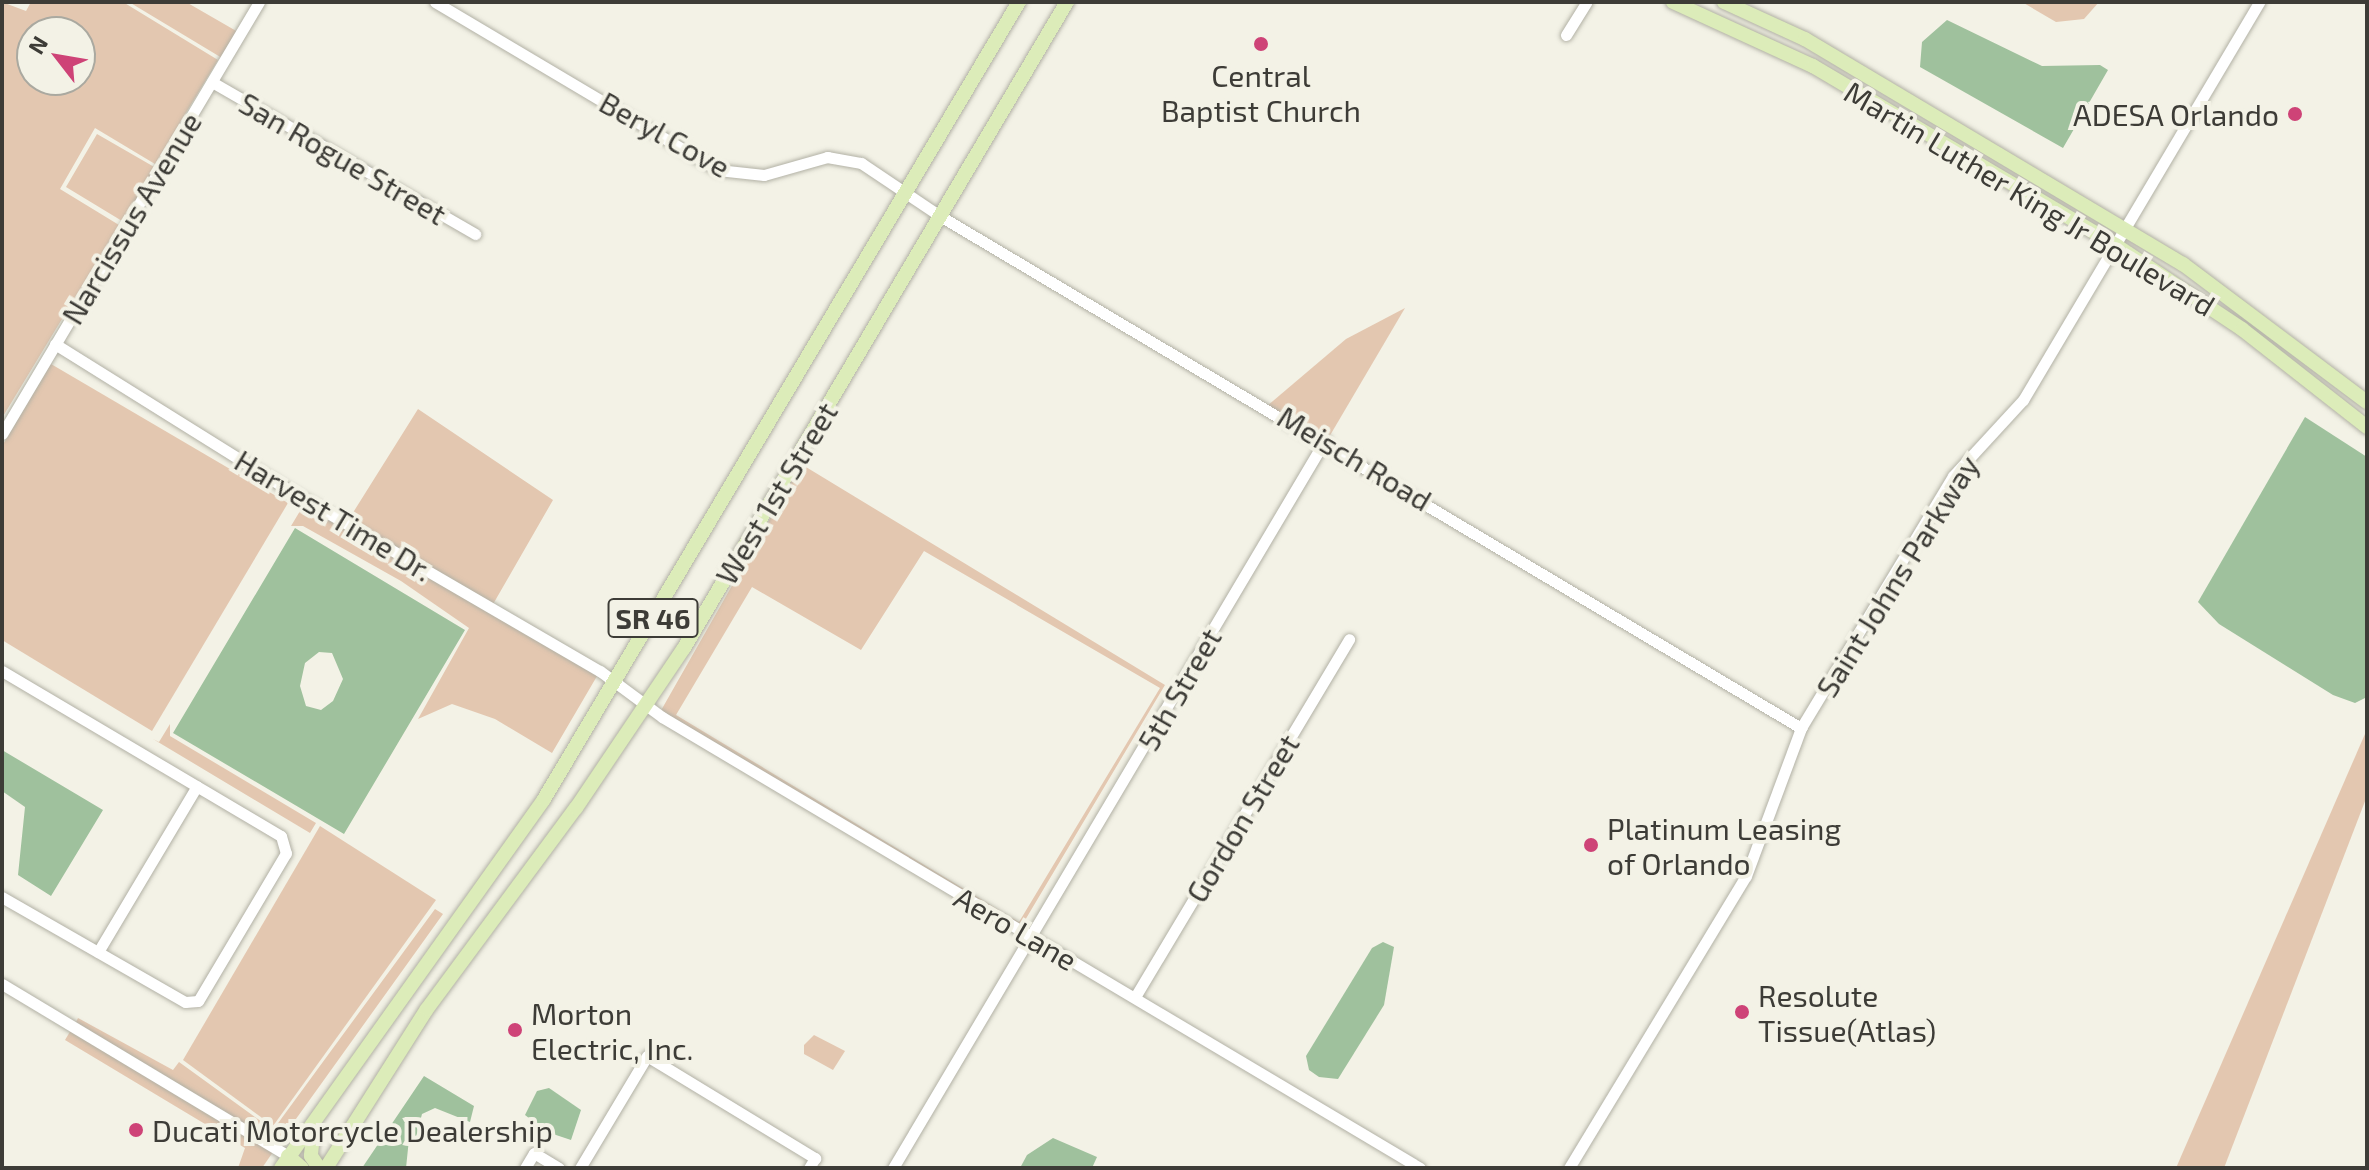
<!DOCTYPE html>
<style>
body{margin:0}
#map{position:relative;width:2369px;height:1170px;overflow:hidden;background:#f3f2e6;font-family:"Exo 2",sans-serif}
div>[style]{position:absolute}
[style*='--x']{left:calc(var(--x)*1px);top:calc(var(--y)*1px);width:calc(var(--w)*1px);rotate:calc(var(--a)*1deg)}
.green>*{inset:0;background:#e3c7b0}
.water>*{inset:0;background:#9fc19d}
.roads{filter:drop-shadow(0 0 2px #b2b1a5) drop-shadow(0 0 2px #b2b1a5)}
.minor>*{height:11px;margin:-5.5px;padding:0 5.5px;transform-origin:5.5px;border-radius:5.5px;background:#fff}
.major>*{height:14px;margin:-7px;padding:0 7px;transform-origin:7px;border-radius:7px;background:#dcecb9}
.dots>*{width:22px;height:22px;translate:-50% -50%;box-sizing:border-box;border:4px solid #f3f2e6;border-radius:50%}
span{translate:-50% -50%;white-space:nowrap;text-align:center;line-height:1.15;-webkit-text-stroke:8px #f3f2e6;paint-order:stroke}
.shield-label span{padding:2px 6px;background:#f3f2e6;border:2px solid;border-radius:6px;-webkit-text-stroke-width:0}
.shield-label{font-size:28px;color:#3d3c37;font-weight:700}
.poi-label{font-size:30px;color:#3d3c37}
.right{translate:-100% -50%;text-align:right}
.left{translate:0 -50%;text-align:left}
.street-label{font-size:30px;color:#3d3c37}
.frame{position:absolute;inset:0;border:4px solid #3d3c37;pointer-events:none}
.north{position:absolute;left:16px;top:16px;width:80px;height:80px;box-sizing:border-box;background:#f3f2e6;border:2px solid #aaa9a0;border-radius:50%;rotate:301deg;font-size:22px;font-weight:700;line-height:32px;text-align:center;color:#3d3c37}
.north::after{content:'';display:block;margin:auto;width:28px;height:36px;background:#ce4377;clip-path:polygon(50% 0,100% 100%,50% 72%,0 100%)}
</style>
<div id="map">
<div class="green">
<div style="clip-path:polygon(evenodd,2px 2px,26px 11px,31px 2px,123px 2px,218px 60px,155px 164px,95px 128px,60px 189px,119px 225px,2px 418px,2px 2px,32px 32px,80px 32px,80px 80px,32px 80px,32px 32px)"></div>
<div style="clip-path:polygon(129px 2px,186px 2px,238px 32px,127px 224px,66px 187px,97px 134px,156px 168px,222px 58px)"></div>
<div style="clip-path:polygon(2022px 2px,2099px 2px,2084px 19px,2056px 22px)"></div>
<div style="clip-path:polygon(1405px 308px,1322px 449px,1267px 406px,1346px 339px)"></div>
<div style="clip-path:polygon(51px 364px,288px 503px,152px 731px,2px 640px,2px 446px)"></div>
<div style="clip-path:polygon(418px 409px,553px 500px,492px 606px,600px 671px,552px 753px,495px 719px,452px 704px,418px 719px,469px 628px,401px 581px,303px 526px,291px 526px,309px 496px,349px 519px)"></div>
<div style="clip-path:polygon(evenodd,801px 464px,1165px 685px,1021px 927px,659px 714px,801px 464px,924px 551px,1160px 688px,1019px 922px,676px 715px,752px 587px,861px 650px,924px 551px)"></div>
<div style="clip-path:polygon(170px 724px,170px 736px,316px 823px,310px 833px,153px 739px,159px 742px)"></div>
<div style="clip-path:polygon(2365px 734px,2367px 796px,2224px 1168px,2176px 1168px)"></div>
<div style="clip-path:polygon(320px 826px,436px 900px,273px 1126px,183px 1060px)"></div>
<div style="clip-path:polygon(435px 909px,443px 914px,278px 1144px,76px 1022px,78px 1018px,173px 1070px,179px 1062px,273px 1130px)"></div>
<div style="clip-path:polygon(71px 1030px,273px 1152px,262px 1168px,238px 1168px,245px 1148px,65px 1040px)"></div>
<div style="clip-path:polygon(814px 1035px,845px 1051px,833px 1070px,804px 1054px,804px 1045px)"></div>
</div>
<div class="water">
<div style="clip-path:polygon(1947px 20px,2042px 66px,2100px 65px,2108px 70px,2063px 148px,1920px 67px,1922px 42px)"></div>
<div style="clip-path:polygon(2305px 417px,2367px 457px,2367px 697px,2355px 703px,2333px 695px,2219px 624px,2198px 602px)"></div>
<div style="clip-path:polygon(evenodd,295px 528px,465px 630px,344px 834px,173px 733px,295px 528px,319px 652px,332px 653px,343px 679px,333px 701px,321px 710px,306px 706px,300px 686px,305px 663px,319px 652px)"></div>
<div style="clip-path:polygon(2px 750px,103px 810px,51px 896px,18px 875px,25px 807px,2px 791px)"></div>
<div style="clip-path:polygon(1383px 942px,1394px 947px,1384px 1005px,1338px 1079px,1319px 1077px,1309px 1070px,1306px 1056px,1372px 948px)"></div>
<div style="clip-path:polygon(424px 1076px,474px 1106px,470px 1122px,435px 1108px,422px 1114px,416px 1137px,409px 1139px,406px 1168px,362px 1168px)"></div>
<div style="clip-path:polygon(549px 1088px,581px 1110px,571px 1140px,547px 1132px,525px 1115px,537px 1091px)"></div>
<div style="clip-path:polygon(1053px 1138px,1097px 1157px,1092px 1168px,1020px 1168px,1027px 1155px)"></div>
</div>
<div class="roads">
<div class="minor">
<div style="--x:435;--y:2;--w:329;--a:30.7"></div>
<div style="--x:718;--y:170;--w:46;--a:6.2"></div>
<div style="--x:764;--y:175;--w:66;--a:-15.9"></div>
<div style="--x:827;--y:157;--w:35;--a:10"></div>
<div style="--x:861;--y:163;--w:95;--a:33.9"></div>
<div style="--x:940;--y:216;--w:1002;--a:30.74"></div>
<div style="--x:1566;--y:35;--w:39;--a:-58"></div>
<div style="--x:212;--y:82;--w:304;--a:30"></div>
<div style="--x:55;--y:344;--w:285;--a:32"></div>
<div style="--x:297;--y:495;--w:350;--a:30.2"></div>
<div style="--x:600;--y:671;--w:77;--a:36.6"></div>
<div style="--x:662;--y:717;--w:882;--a:30.75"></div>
<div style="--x:2;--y:434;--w:503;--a:-59.25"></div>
<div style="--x:2;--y:671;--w:324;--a:30.6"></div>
<div style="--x:281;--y:836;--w:18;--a:74"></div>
<div style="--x:286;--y:853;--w:172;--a:120.7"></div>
<div style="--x:198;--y:1001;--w:13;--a:176"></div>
<div style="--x:185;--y:1002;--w:211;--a:-150.2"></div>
<div style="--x:98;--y:952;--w:193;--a:-59.2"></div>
<div style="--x:2;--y:984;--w:334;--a:31"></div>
<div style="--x:1135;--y:997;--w:417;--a:-59.1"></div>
<div style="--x:525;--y:1168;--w:17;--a:-59"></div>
<div style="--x:534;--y:1153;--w:29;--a:31"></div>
<div style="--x:580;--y:1168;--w:131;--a:-59.1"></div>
<div style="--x:647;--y:1056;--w:197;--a:31.3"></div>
<div style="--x:815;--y:1158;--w:12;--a:121"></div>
<div style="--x:893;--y:1168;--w:847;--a:-59.31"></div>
<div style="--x:1569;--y:1168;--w:341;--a:-58.8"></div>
<div style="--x:1746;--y:876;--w:158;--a:-69.6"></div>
<div style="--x:1801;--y:728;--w:294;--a:-58.9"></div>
<div style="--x:1953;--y:476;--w:103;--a:-47.4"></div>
<div style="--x:2023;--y:400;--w:463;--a:-59.3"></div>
</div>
<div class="major">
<div style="--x:1673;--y:2;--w:154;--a:24.6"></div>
<div style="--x:1813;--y:66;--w:353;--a:30.6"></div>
<div style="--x:2117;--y:246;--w:150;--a:33.6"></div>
<div style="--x:2242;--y:329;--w:159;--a:38.1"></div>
<div style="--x:1724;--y:2;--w:89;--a:24.6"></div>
<div style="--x:1805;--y:39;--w:440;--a:30.8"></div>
<div style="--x:2183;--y:264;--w:230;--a:36.9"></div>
<div style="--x:314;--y:1126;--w:30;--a:96"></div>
<div style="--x:311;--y:1156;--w:14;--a:56"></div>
<div style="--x:288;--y:1156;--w:18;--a:41"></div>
<div style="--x:281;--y:1168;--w:453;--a:-54.5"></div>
<div style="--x:544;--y:799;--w:928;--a:-59.21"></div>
<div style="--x:326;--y:1168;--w:188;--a:-57.6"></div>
<div style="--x:427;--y:1009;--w:250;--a:-53.5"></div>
<div style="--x:576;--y:808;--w:193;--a:-56"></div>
<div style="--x:684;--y:648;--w:751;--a:-59.34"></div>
</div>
</div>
<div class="dots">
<div style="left:1261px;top:44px;background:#ce4377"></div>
<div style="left:2295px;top:114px;background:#ce4377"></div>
<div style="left:1591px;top:845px;background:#ce4377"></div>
<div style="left:1742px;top:1012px;background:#ce4377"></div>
<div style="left:515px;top:1030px;background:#ce4377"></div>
<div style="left:136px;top:1130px;background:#ce4377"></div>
</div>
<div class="shield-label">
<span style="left:653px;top:618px">SR 46</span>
</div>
<div class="poi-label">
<span style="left:1261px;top:92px">Central<br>Baptist Church</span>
<span class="right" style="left:2279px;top:114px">ADESA Orlando</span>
<span class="left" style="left:1607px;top:845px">Platinum Leasing<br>of Orlando</span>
<span class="left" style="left:1758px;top:1012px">Resolute<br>Tissue(Atlas)</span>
<span class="left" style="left:531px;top:1030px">Morton<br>Electric, Inc.</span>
<span class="left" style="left:152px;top:1130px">Ducati Motorcycle Dealership</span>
</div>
<div class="street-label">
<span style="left:665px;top:134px;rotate:29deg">Beryl Cove</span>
<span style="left:343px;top:158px;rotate:30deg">San Rogue Street</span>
<span style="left:2030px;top:198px;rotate:31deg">Martin Luther King Jr Boulevard</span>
<span style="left:131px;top:218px;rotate:-59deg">Narcissus Avenue</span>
<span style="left:1355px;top:458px;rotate:31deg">Meisch Road</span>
<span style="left:776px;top:493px;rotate:-59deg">West 1st Street</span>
<span style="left:334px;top:515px;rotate:31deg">Harvest Time Dr.</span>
<span style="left:1897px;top:576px;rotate:-58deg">Saint Johns Parkway</span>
<span style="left:1179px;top:689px;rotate:-60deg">5th Street</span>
<span style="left:1242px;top:818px;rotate:-59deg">Gordon Street</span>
<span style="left:1016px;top:928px;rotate:30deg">Aero Lane</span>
</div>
<div class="frame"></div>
<div class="north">N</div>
</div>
